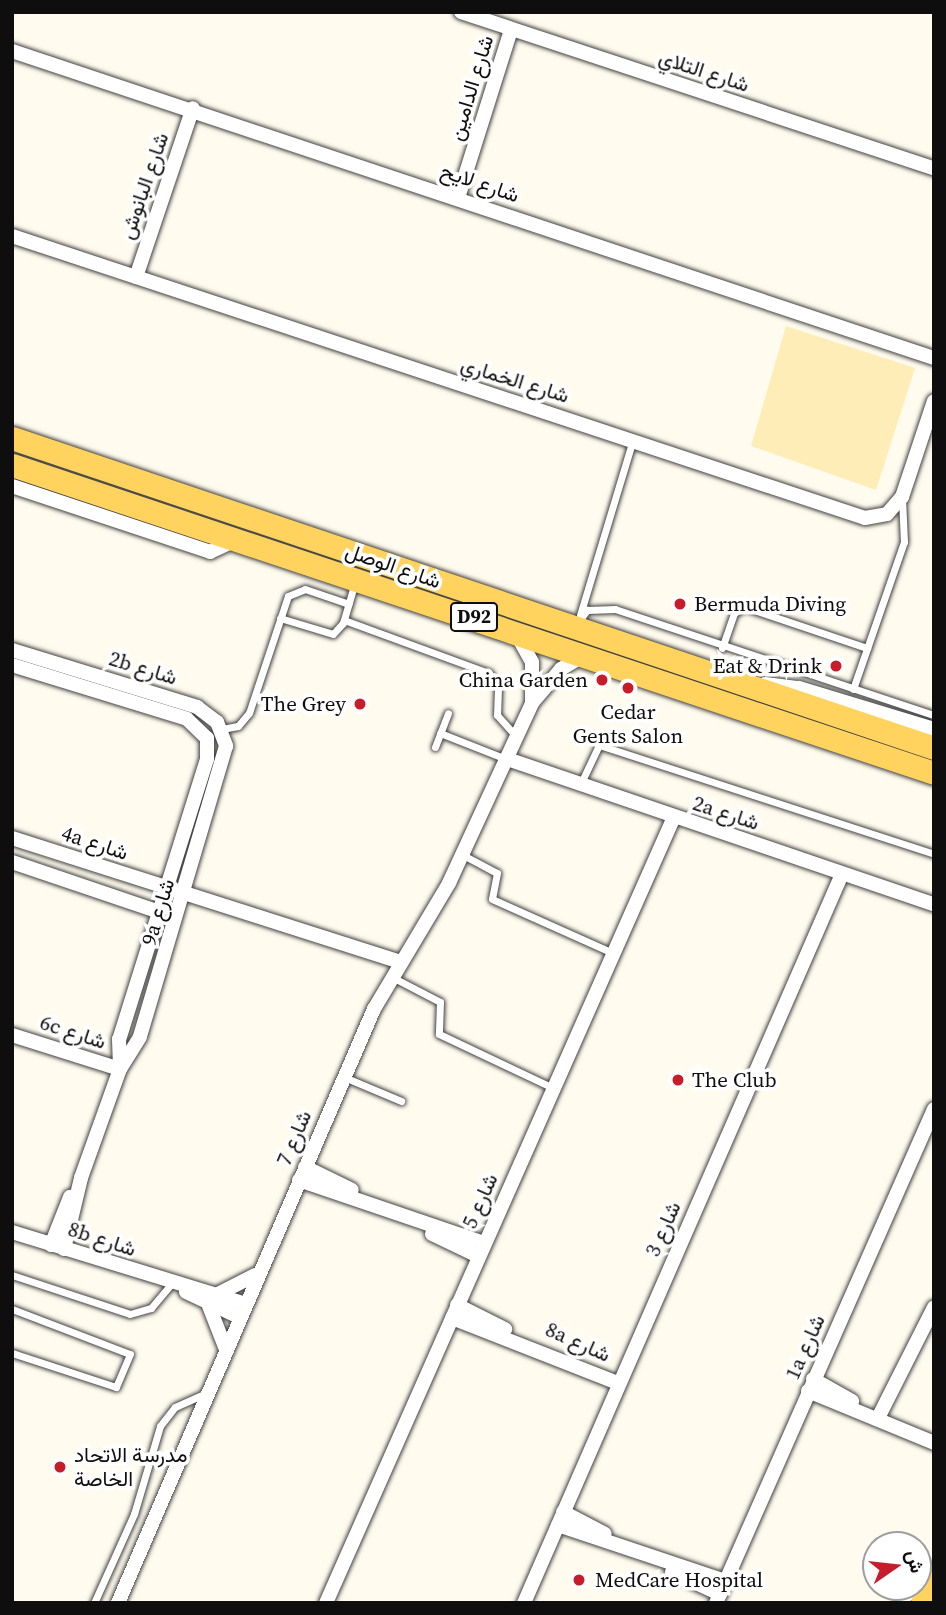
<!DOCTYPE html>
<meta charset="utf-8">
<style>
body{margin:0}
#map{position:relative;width:946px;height:1615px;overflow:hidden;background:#fffbee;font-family:"Source Serif 4",Vazirmatn,serif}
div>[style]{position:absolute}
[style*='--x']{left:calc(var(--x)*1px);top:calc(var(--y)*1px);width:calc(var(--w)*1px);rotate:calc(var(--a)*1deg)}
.sand>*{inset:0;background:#feedb7}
.roads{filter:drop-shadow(0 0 2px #414141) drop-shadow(0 0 2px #414141)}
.lane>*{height:7px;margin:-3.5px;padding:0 3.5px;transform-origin:3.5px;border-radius:3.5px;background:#fff}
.street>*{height:14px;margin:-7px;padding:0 7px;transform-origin:7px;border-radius:7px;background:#fff}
.primary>*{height:23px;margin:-11.5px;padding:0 11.5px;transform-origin:11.5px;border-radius:11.5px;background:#ffd35e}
.dots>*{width:19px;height:19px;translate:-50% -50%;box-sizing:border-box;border:4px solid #fff;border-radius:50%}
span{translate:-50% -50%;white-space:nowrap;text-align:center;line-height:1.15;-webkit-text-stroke:7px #fff;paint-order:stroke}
.shield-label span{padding:2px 5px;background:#fff;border:2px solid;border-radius:5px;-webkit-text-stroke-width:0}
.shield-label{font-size:19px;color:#0e0e0e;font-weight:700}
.street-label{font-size:21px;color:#0e0e0e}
.poi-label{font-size:21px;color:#0e0e0e}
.left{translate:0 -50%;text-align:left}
.right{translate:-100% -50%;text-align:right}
.frame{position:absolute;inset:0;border:14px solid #0e0e0e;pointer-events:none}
.north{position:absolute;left:862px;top:1531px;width:70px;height:70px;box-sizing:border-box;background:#fff;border:2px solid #9f9f9f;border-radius:50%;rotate:76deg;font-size:19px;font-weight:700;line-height:28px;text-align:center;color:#0e0e0e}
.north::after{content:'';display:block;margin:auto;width:24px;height:32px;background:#c71c29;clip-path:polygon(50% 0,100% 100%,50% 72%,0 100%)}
</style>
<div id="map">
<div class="sand">
<div style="clip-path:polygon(786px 326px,915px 368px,876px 490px,751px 446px)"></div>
</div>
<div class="roads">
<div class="lane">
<div style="--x:580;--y:615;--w:183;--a:-73.2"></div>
<div style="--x:280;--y:618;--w:55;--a:16.8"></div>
<div style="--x:333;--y:634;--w:15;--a:-48"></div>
<div style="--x:343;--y:623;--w:43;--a:-73.7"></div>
<div style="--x:344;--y:620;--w:154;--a:20.1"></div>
<div style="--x:489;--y:673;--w:17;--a:59"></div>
<div style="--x:498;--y:688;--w:27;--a:92"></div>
<div style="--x:497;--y:715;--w:30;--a:48"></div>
<div style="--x:576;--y:625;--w:19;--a:-54"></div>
<div style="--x:587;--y:610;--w:28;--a:-2"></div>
<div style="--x:615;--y:609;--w:336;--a:18.4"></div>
<div style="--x:722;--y:648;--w:37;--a:-71"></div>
<div style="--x:734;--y:613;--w:13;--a:-29"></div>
<div style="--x:745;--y:607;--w:129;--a:18.6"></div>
<div style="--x:853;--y:689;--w:156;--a:-70.9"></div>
<div style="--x:904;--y:542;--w:44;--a:-92.6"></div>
<div style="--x:222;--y:729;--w:16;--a:-11"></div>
<div style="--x:238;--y:726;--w:17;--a:-50"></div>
<div style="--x:249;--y:713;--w:123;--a:-71.6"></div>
<div style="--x:288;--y:596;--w:18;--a:-22"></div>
<div style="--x:305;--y:589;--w:46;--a:18.8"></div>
<div style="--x:440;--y:733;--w:71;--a:21.5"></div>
<div style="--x:435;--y:747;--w:36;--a:-69"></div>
<div style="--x:580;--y:785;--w:44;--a:-64.6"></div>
<div style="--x:599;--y:745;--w:352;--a:18"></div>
<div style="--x:463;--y:855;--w:38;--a:28"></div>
<div style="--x:497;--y:873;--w:26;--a:101"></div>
<div style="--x:492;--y:899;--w:133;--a:24.1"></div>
<div style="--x:392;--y:977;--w:54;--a:27.5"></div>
<div style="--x:440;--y:1002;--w:32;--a:92"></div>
<div style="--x:439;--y:1034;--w:126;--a:25.3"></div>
<div style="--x:344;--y:1077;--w:62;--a:22.8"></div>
<div style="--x:12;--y:1275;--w:124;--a:18.3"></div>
<div style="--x:130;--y:1314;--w:22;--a:-16"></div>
<div style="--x:151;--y:1308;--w:31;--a:-50"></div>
<div style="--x:12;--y:1309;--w:126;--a:20.9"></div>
<div style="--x:130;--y:1354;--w:36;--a:113"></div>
<div style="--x:116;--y:1387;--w:109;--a:-161.9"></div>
<div style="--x:94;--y:1603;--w:98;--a:-65.8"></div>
<div style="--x:134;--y:1514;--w:92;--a:-73.5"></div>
<div style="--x:160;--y:1426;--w:24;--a:-52"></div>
<div style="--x:175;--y:1407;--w:35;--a:-24"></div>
<div style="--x:897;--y:1603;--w:29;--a:-27"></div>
</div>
<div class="street">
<div style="--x:461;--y:12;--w:498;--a:18.3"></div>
<div style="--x:12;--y:51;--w:972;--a:18.42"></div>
<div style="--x:458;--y:198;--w:176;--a:-72.5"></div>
<div style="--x:12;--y:236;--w:898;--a:18.29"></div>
<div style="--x:865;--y:518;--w:22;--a:-10"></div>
<div style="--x:887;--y:514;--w:23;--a:-49"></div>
<div style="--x:902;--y:497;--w:101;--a:-71.6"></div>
<div style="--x:136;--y:277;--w:178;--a:-71.4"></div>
<div style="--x:12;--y:486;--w:209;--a:18.4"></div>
<div style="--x:210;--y:552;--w:31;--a:-25"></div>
<div style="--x:517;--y:635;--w:31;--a:61"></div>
<div style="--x:532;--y:662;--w:39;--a:90"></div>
<div style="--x:12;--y:650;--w:194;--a:17.1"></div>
<div style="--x:197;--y:707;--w:25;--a:37"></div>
<div style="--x:217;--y:722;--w:26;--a:69"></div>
<div style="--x:226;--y:746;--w:303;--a:106.5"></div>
<div style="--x:140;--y:1037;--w:38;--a:122"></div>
<div style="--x:120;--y:1069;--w:116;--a:109.7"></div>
<div style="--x:81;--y:1178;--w:73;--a:103.5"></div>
<div style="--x:12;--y:665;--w:183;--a:17.1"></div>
<div style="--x:187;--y:719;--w:28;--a:44"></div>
<div style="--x:207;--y:738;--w:21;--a:90"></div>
<div style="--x:207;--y:759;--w:294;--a:107.4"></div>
<div style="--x:119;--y:1039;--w:30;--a:88"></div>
<div style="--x:765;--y:684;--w:34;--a:7"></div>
<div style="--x:799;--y:688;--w:141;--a:16.9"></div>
<div style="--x:507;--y:759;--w:451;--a:18.8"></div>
<div style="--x:12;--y:838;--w:407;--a:17.7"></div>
<div style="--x:12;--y:862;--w:153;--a:18.7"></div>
<div style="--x:12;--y:1035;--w:113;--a:17.5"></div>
<div style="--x:305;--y:1167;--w:52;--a:26.1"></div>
<div style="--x:299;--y:1180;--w:195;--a:18.8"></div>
<div style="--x:12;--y:1232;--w:242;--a:17.1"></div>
<div style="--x:432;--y:1234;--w:51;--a:25.6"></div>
<div style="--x:51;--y:1245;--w:52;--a:-68.4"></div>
<div style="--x:186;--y:1292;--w:56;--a:25.2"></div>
<div style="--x:216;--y:1295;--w:44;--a:-27.1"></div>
<div style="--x:457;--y:1305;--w:54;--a:26.6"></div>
<div style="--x:209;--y:1306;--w:44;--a:68.7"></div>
<div style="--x:452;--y:1318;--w:178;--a:21.4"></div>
<div style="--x:813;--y:1379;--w:45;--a:29.4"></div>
<div style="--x:808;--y:1391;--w:136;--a:22.4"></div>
<div style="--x:878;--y:1418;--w:124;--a:-63.2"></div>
<div style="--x:563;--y:1512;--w:47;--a:27.6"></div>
<div style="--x:558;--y:1525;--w:176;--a:18.5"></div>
<div style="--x:672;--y:1572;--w:53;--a:24.6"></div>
<div style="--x:118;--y:1603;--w:647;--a:-66.69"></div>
<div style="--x:374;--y:1009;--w:147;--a:-59.2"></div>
<div style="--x:449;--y:883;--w:198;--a:-65.2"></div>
<div style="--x:532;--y:703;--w:45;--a:-49.5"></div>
<div style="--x:561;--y:669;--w:27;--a:-31"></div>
<div style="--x:326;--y:1603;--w:860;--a:-66.12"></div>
<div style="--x:524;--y:1603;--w:795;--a:-66.43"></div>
<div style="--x:716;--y:1603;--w:540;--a:-66.19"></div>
</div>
<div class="primary">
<div style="--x:12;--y:438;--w:973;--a:18.58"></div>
<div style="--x:12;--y:465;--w:972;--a:18.47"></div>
<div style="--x:922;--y:1603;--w:32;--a:-68"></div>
</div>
</div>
<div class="dots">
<div style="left:680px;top:604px;background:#c71c29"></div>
<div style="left:836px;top:666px;background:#c71c29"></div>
<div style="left:602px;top:680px;background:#c71c29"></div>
<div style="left:628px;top:688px;background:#c71c29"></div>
<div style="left:360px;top:704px;background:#c71c29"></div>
<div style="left:678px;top:1080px;background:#c71c29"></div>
<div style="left:60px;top:1467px;background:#c71c29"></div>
<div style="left:579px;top:1580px;background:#c71c29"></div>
</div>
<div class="shield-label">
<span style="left:474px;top:617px">D92</span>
</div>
<div class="street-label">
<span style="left:704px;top:71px;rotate:18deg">شارع التلاي</span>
<span style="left:471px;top:88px;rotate:-73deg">شارع الدامين</span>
<span style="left:480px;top:183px;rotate:19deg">شارع لايح</span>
<span style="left:144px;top:186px;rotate:-71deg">شارع البانوش</span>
<span style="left:515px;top:380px;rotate:17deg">شارع الخماري</span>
<span style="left:393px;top:566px;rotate:19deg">شارع الوصل</span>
<span style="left:143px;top:668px;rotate:17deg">2b شارع</span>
<span style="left:726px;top:813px;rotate:18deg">2a شارع</span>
<span style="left:95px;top:843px;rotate:18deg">4a شارع</span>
<span style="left:158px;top:912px;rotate:-73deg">9a شارع</span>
<span style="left:73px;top:1032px;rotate:18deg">6c شارع</span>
<span style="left:294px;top:1138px;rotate:-67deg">شارع 7</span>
<span style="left:480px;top:1201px;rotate:-66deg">شارع 5</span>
<span style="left:663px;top:1229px;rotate:-66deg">شارع 3</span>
<span style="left:102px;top:1239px;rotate:18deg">8b شارع</span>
<span style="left:578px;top:1342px;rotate:24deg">8a شارع</span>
<span style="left:805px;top:1347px;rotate:-66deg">1a شارع</span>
</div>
<div class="poi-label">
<span class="left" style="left:694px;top:604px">Bermuda Diving</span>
<span class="right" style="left:822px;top:666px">Eat &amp; Drink</span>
<span class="right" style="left:588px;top:680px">China Garden</span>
<span class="right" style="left:346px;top:704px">The Grey</span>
<span style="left:628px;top:724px">Cedar<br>Gents Salon</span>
<span class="left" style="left:692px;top:1080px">The Club</span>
<span class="left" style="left:74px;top:1467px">مدرسة الاتحاد<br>الخاصة</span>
<span class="left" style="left:595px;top:1580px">MedCare Hospital</span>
</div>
<div class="frame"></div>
<div class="north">ش</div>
</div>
